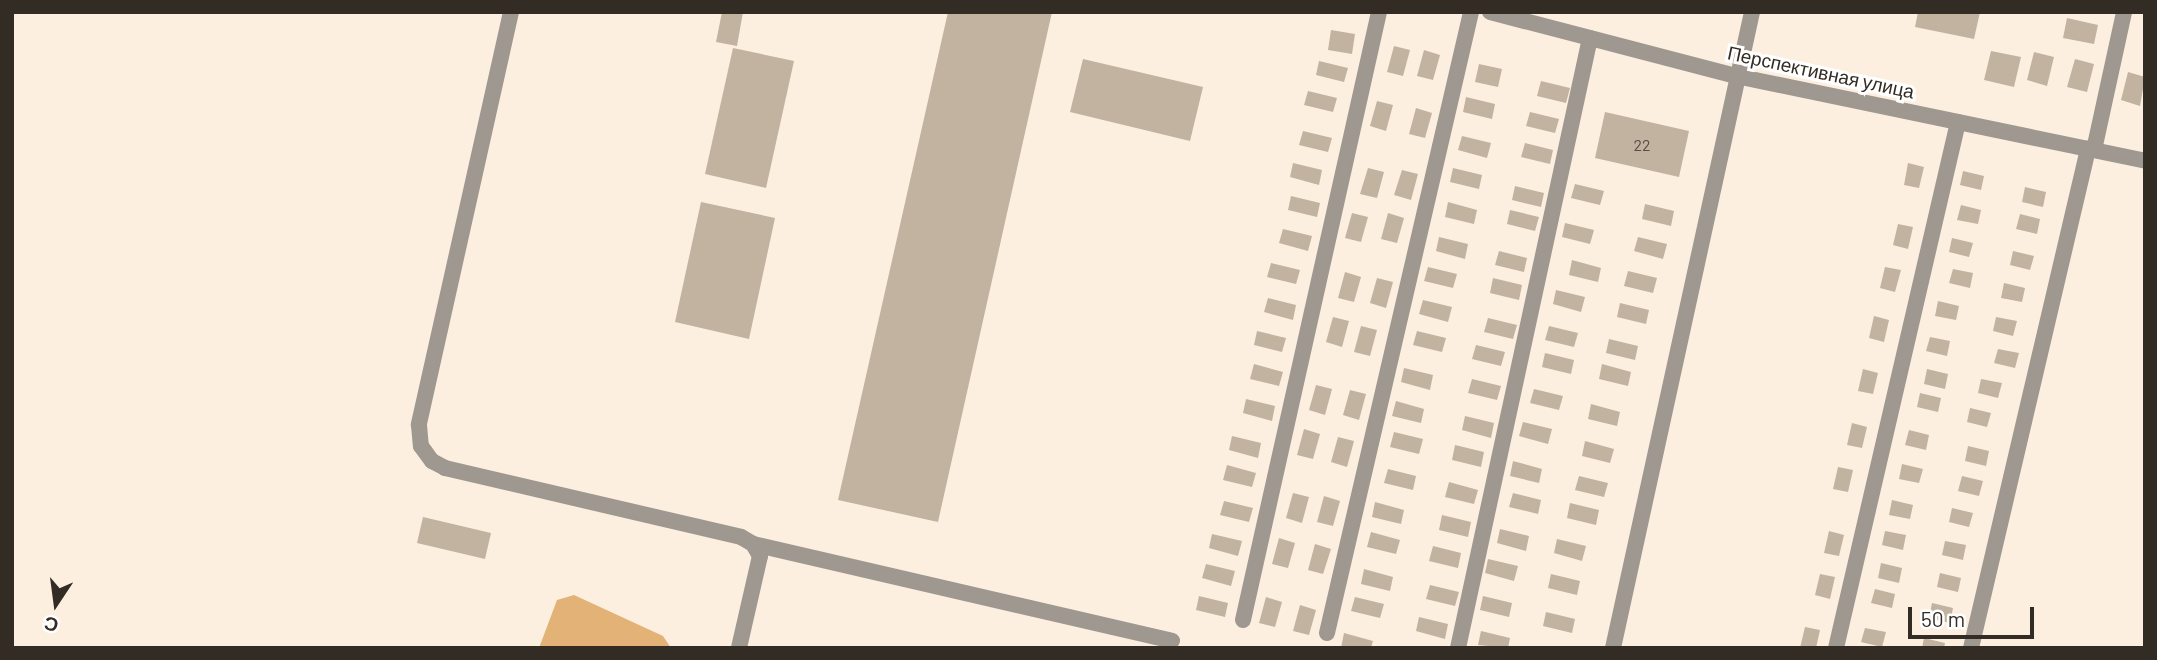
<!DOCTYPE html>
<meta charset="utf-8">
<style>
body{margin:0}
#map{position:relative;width:2157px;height:660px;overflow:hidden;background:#fdefdf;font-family:Barlow,sans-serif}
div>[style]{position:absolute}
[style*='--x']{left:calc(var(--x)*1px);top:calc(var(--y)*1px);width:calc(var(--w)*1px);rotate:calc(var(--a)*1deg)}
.water>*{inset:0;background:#e3b277}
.building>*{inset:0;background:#c2b2a0}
.minor>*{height:16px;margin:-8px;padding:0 8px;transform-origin:8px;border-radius:8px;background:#9f9890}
span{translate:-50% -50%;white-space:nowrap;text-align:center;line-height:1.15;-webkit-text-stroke:6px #fff;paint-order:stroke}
.number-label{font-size:16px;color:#574e44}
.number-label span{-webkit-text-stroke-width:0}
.street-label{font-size:19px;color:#332c25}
.frame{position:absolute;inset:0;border:14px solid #332c25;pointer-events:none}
.north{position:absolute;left:21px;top:569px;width:70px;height:70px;-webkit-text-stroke:5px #fff;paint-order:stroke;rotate:193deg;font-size:19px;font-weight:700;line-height:28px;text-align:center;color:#332c25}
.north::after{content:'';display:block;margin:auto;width:24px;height:32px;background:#332c25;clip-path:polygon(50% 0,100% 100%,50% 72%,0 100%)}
.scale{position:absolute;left:1908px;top:607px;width:126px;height:32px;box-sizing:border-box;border:4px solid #332c25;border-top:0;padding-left:9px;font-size:21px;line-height:24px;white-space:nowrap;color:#332c25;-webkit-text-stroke:5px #fff;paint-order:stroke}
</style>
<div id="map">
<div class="water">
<div style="clip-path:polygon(574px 595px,663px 636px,671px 648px,539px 648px,557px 600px)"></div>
</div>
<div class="building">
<div style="clip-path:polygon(722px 12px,743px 12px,737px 46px,716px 42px)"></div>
<div style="clip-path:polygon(948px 12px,1052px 12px,938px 522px,838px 500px)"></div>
<div style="clip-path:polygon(1918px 12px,1980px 12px,1974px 39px,1915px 27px)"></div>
<div style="clip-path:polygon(2067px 18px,2098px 25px,2094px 44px,2063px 38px)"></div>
<div style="clip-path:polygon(1331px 30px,1355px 34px,1352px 54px,1328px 50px)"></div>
<div style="clip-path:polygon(1394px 46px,1410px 50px,1403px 76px,1387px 72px)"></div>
<div style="clip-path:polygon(733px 48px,794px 61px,766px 188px,705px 174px)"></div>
<div style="clip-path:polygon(1424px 50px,1440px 55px,1433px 80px,1417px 76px)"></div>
<div style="clip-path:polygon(1991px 51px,2021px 57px,2014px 87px,1984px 80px)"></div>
<div style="clip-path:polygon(2034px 52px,2054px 57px,2047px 86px,2027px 80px)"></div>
<div style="clip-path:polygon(1083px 59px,1203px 87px,1190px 141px,1070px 112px)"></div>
<div style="clip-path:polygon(2075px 59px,2094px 64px,2087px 92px,2067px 87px)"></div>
<div style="clip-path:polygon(1319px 61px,1348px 68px,1344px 82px,1316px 75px)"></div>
<div style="clip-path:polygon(1479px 64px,1502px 69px,1498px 87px,1475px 82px)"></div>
<div style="clip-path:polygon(2128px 72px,2145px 77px,2140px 106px,2121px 100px)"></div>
<div style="clip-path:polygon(1541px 81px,1570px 88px,1566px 103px,1537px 96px)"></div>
<div style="clip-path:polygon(1308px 91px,1337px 98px,1333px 112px,1304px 105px)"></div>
<div style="clip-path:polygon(1466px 97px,1495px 104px,1492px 119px,1463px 112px)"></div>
<div style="clip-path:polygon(1377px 101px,1393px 105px,1386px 131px,1370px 126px)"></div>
<div style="clip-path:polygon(1416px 108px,1432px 113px,1425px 138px,1409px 134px)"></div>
<div style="clip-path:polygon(1530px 112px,1559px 119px,1555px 133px,1526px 126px)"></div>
<div style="clip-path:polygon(1605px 112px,1689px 131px,1679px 177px,1595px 158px)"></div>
<div style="clip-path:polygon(1303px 131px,1332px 138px,1328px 152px,1299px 145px)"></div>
<div style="clip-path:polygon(1462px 136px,1491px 143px,1487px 158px,1458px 150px)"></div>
<div style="clip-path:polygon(1525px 143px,1553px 150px,1550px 164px,1521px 157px)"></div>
<div style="clip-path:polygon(1293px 163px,1322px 170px,1319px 185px,1290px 177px)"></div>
<div style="clip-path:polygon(1908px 163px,1924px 167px,1919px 188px,1904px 185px)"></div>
<div style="clip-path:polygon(1368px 168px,1384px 172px,1377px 198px,1360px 194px)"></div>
<div style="clip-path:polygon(1453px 168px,1482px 175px,1479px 189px,1450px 182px)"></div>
<div style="clip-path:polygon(1402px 170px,1418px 174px,1411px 200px,1394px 195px)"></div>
<div style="clip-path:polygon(1963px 171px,1984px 176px,1981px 190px,1960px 185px)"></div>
<div style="clip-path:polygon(1575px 184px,1604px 191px,1600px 205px,1571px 198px)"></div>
<div style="clip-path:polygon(1515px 186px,1544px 193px,1541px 207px,1512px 200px)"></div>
<div style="clip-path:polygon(2025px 187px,2046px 192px,2043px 207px,2022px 202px)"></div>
<div style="clip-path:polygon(1291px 196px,1320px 203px,1317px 217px,1288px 210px)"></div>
<div style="clip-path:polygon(701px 202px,775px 218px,749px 339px,675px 322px)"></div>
<div style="clip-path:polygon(1448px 202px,1477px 210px,1474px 224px,1445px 217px)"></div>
<div style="clip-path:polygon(1645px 204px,1674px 211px,1671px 226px,1642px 219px)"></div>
<div style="clip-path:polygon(1961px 205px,1981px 210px,1978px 224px,1957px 220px)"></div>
<div style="clip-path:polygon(1510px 210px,1539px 217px,1535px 231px,1507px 224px)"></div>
<div style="clip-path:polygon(1352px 213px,1368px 217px,1361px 242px,1345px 238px)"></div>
<div style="clip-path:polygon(1388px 213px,1404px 218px,1397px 243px,1381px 239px)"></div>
<div style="clip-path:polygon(2020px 214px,2040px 219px,2037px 234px,2016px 229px)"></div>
<div style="clip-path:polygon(1565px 223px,1594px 230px,1590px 244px,1562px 237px)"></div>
<div style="clip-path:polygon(1898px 224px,1913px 227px,1908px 249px,1893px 245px)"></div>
<div style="clip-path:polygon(1283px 229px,1312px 236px,1308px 251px,1279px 243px)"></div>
<div style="clip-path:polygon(1439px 237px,1468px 244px,1465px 259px,1436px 251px)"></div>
<div style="clip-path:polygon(1638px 237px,1667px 244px,1663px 259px,1634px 251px)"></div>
<div style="clip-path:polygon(1952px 238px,1973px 243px,1969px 257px,1949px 252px)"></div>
<div style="clip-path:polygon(1499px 251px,1527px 258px,1524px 272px,1495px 265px)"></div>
<div style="clip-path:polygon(2013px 251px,2034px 256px,2030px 270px,2010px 265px)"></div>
<div style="clip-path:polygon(1572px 260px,1601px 268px,1598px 282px,1569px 275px)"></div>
<div style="clip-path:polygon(1271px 263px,1300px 270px,1296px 284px,1267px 277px)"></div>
<div style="clip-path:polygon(1428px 267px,1457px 274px,1453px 288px,1424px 281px)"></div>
<div style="clip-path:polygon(1885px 267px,1901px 270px,1895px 292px,1880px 288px)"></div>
<div style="clip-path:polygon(1953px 269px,1973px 273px,1970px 288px,1949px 283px)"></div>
<div style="clip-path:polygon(1628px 271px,1657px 278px,1653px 293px,1624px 286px)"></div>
<div style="clip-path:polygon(1345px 272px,1361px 277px,1354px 302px,1338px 298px)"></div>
<div style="clip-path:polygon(1377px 278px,1393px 282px,1386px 308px,1370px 303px)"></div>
<div style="clip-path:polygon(1493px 278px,1522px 285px,1519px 300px,1490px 293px)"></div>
<div style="clip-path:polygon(2004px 283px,2025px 288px,2022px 302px,2001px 298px)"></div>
<div style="clip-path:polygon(1556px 290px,1585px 297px,1581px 312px,1553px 304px)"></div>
<div style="clip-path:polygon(1268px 298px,1296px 305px,1293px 320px,1264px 312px)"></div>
<div style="clip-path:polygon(1423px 300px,1452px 307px,1448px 322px,1419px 314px)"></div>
<div style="clip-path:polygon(1938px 301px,1959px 306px,1956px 320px,1935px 316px)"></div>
<div style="clip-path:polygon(1620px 303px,1649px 310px,1646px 324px,1617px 317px)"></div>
<div style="clip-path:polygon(1874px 316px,1889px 320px,1884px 342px,1869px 338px)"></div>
<div style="clip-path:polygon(1333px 317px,1349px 321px,1342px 347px,1326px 342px)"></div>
<div style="clip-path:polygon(1996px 317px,2017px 321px,2013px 336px,1993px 331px)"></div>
<div style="clip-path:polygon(1488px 318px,1517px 325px,1513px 339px,1484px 332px)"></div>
<div style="clip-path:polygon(1361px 326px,1377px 330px,1370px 356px,1354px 352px)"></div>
<div style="clip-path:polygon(1549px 326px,1578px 333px,1574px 347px,1545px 340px)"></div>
<div style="clip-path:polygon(1257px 331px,1286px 338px,1282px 352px,1254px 345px)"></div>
<div style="clip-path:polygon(1417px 331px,1446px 338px,1442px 352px,1413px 345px)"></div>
<div style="clip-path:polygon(1930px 337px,1950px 341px,1947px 356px,1926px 351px)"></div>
<div style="clip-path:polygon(1609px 339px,1638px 346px,1635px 360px,1606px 353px)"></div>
<div style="clip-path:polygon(1476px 345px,1505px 352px,1501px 366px,1472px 359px)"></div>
<div style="clip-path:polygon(1998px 349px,2019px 353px,2015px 368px,1994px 363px)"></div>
<div style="clip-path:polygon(1545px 353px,1574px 360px,1571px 374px,1542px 367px)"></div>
<div style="clip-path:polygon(1254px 364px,1283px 372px,1279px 386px,1250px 379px)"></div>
<div style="clip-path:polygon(1602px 364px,1631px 372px,1628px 386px,1599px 379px)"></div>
<div style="clip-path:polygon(1404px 368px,1433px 375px,1430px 390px,1401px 382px)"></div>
<div style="clip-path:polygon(1863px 369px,1878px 373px,1873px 394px,1858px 391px)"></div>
<div style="clip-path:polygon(1927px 369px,1948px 374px,1945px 389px,1924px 384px)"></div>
<div style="clip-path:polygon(1472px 379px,1501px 386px,1497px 400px,1468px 393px)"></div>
<div style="clip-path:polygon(1981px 379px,2002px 383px,1998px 398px,1978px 393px)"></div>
<div style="clip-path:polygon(1316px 385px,1332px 389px,1325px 415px,1309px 410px)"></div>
<div style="clip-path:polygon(1534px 389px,1563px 396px,1559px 410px,1530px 403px)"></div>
<div style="clip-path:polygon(1350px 390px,1366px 394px,1359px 420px,1343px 415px)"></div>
<div style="clip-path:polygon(1920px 393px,1941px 398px,1938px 412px,1917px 407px)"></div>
<div style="clip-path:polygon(1246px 399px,1275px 406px,1272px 421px,1243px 413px)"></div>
<div style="clip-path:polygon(1396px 401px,1424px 409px,1421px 423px,1392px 416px)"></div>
<div style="clip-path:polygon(1591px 404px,1620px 412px,1617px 426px,1588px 419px)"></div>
<div style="clip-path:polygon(1970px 408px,1991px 413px,1987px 427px,1967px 422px)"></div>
<div style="clip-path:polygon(1465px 416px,1494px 423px,1491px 438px,1462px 430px)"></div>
<div style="clip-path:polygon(1523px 422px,1552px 429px,1548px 444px,1519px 436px)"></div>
<div style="clip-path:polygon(1852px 423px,1867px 427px,1862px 448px,1847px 445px)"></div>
<div style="clip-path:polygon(1304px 429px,1320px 434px,1313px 459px,1297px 455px)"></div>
<div style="clip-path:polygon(1909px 430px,1929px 435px,1926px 450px,1905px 445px)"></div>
<div style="clip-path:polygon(1394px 432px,1423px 439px,1419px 454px,1390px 447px)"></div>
<div style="clip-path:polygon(1232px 436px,1261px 443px,1258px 458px,1229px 450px)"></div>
<div style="clip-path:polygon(1338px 437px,1354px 441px,1347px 467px,1331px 462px)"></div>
<div style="clip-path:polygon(1585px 441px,1614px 449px,1610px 463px,1582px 456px)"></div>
<div style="clip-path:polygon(1455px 445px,1484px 452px,1481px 467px,1452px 460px)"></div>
<div style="clip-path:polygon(1968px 446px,1989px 451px,1986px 466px,1965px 461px)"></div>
<div style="clip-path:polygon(1513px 461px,1542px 469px,1539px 483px,1510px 476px)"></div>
<div style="clip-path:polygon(1902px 464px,1923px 469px,1919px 483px,1899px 479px)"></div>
<div style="clip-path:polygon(1227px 465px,1256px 473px,1252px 487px,1223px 480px)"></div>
<div style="clip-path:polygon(1838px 467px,1853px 470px,1848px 492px,1833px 489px)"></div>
<div style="clip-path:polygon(1388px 469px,1416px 476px,1413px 490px,1384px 483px)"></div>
<div style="clip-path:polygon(1579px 476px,1608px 483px,1604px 497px,1575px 490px)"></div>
<div style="clip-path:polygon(1962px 476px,1983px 481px,1979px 496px,1958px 491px)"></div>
<div style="clip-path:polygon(1449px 482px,1478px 490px,1474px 504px,1445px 497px)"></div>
<div style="clip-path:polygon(1293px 493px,1309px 497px,1302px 523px,1286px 518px)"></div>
<div style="clip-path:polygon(1513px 493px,1541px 500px,1538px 514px,1509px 507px)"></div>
<div style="clip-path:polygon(1324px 496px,1340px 501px,1333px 526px,1317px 522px)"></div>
<div style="clip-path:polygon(1892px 500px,1913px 505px,1910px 519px,1889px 515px)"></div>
<div style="clip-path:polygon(1224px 501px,1253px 508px,1249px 522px,1220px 515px)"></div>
<div style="clip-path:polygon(1375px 502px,1404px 510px,1401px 524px,1372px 517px)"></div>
<div style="clip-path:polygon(1570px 503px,1599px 510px,1596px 525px,1567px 518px)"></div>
<div style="clip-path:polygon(1952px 508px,1973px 513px,1969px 527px,1949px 522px)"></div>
<div style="clip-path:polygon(1442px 515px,1471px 522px,1468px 537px,1439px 530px)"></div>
<div style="clip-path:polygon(423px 517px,491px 533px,485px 559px,417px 543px)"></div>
<div style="clip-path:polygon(1500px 529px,1529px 536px,1526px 551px,1497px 543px)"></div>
<div style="clip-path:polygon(1829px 531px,1844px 535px,1839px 556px,1824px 553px)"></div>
<div style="clip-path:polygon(1885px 531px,1906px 535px,1903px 550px,1882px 545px)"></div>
<div style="clip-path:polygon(1371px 532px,1400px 540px,1396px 554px,1367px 547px)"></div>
<div style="clip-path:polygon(1212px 534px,1242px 541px,1238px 556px,1209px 548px)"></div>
<div style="clip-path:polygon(1279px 538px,1295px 543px,1288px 568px,1272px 564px)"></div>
<div style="clip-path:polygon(1557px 539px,1586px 546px,1582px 561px,1554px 553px)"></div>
<div style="clip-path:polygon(1945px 541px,1966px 545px,1963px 560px,1942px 555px)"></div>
<div style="clip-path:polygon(1315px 544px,1331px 549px,1323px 574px,1308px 570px)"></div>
<div style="clip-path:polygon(1433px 546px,1461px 553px,1458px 568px,1429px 561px)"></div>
<div style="clip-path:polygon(1488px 559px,1518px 566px,1514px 581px,1485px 573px)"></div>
<div style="clip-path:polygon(1881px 563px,1902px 568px,1899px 583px,1878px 578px)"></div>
<div style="clip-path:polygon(1206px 564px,1235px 571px,1231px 586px,1202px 578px)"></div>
<div style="clip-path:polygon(1364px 569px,1393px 577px,1390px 591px,1361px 584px)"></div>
<div style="clip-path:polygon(1940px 573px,1961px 578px,1958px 592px,1937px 587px)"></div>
<div style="clip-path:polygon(1551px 574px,1580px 581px,1577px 595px,1548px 588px)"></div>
<div style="clip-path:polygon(1820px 574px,1835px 577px,1830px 599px,1815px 595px)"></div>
<div style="clip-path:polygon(1430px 585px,1459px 592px,1455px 606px,1426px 599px)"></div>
<div style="clip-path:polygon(1875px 589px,1895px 594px,1892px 608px,1871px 603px)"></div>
<div style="clip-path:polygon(1199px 596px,1228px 603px,1225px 617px,1196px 610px)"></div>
<div style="clip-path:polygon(1483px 596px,1512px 603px,1509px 617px,1480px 610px)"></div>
<div style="clip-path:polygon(1266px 597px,1282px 602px,1275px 627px,1259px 623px)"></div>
<div style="clip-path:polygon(1355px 597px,1384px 604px,1380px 618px,1351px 611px)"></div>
<div style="clip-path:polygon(1932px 603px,1953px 608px,1950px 623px,1929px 618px)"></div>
<div style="clip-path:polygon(1300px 605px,1316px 610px,1309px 635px,1293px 631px)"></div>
<div style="clip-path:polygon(1546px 612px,1575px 619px,1572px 633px,1543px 626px)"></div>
<div style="clip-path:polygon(1419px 617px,1448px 624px,1445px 639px,1416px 631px)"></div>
<div style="clip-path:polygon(1805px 627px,1820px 630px,1816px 648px,1800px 648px)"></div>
<div style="clip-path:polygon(1865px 628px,1886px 632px,1882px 647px,1861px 642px)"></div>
<div style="clip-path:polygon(1481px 631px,1510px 638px,1508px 648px,1478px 645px)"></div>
<div style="clip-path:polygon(1344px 633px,1373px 641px,1371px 648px,1341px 648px)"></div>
<div style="clip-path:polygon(1924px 638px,1945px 643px,1944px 648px,1922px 648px)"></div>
</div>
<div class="minor">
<div style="--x:511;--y:12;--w:423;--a:102.6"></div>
<div style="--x:419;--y:425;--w:21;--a:85"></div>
<div style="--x:421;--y:446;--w:19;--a:54"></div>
<div style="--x:432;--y:461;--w:15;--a:28"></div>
<div style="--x:445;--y:468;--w:304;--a:13.1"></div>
<div style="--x:741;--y:537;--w:14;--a:30"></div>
<div style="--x:753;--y:544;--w:14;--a:60"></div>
<div style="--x:760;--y:556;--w:94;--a:102.9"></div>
<div style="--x:1490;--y:12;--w:254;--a:14.6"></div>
<div style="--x:1736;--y:76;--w:418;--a:11.7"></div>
<div style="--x:2094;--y:150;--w:141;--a:-77.7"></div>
<div style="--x:753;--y:544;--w:430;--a:13"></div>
<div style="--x:1243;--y:620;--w:623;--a:-77.39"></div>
<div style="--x:1327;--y:633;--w:637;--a:-76.94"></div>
<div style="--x:1458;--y:648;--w:624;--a:-77.79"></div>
<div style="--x:1613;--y:648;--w:651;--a:-77.67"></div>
<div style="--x:1836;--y:648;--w:540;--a:-76.94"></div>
<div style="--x:1971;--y:648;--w:513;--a:-76.8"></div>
</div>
<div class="number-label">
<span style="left:1642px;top:145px">22</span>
</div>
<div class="street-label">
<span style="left:1821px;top:72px;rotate:12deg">Перспективная улица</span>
</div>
<div class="frame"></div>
<div class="north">С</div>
<div class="scale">50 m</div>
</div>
